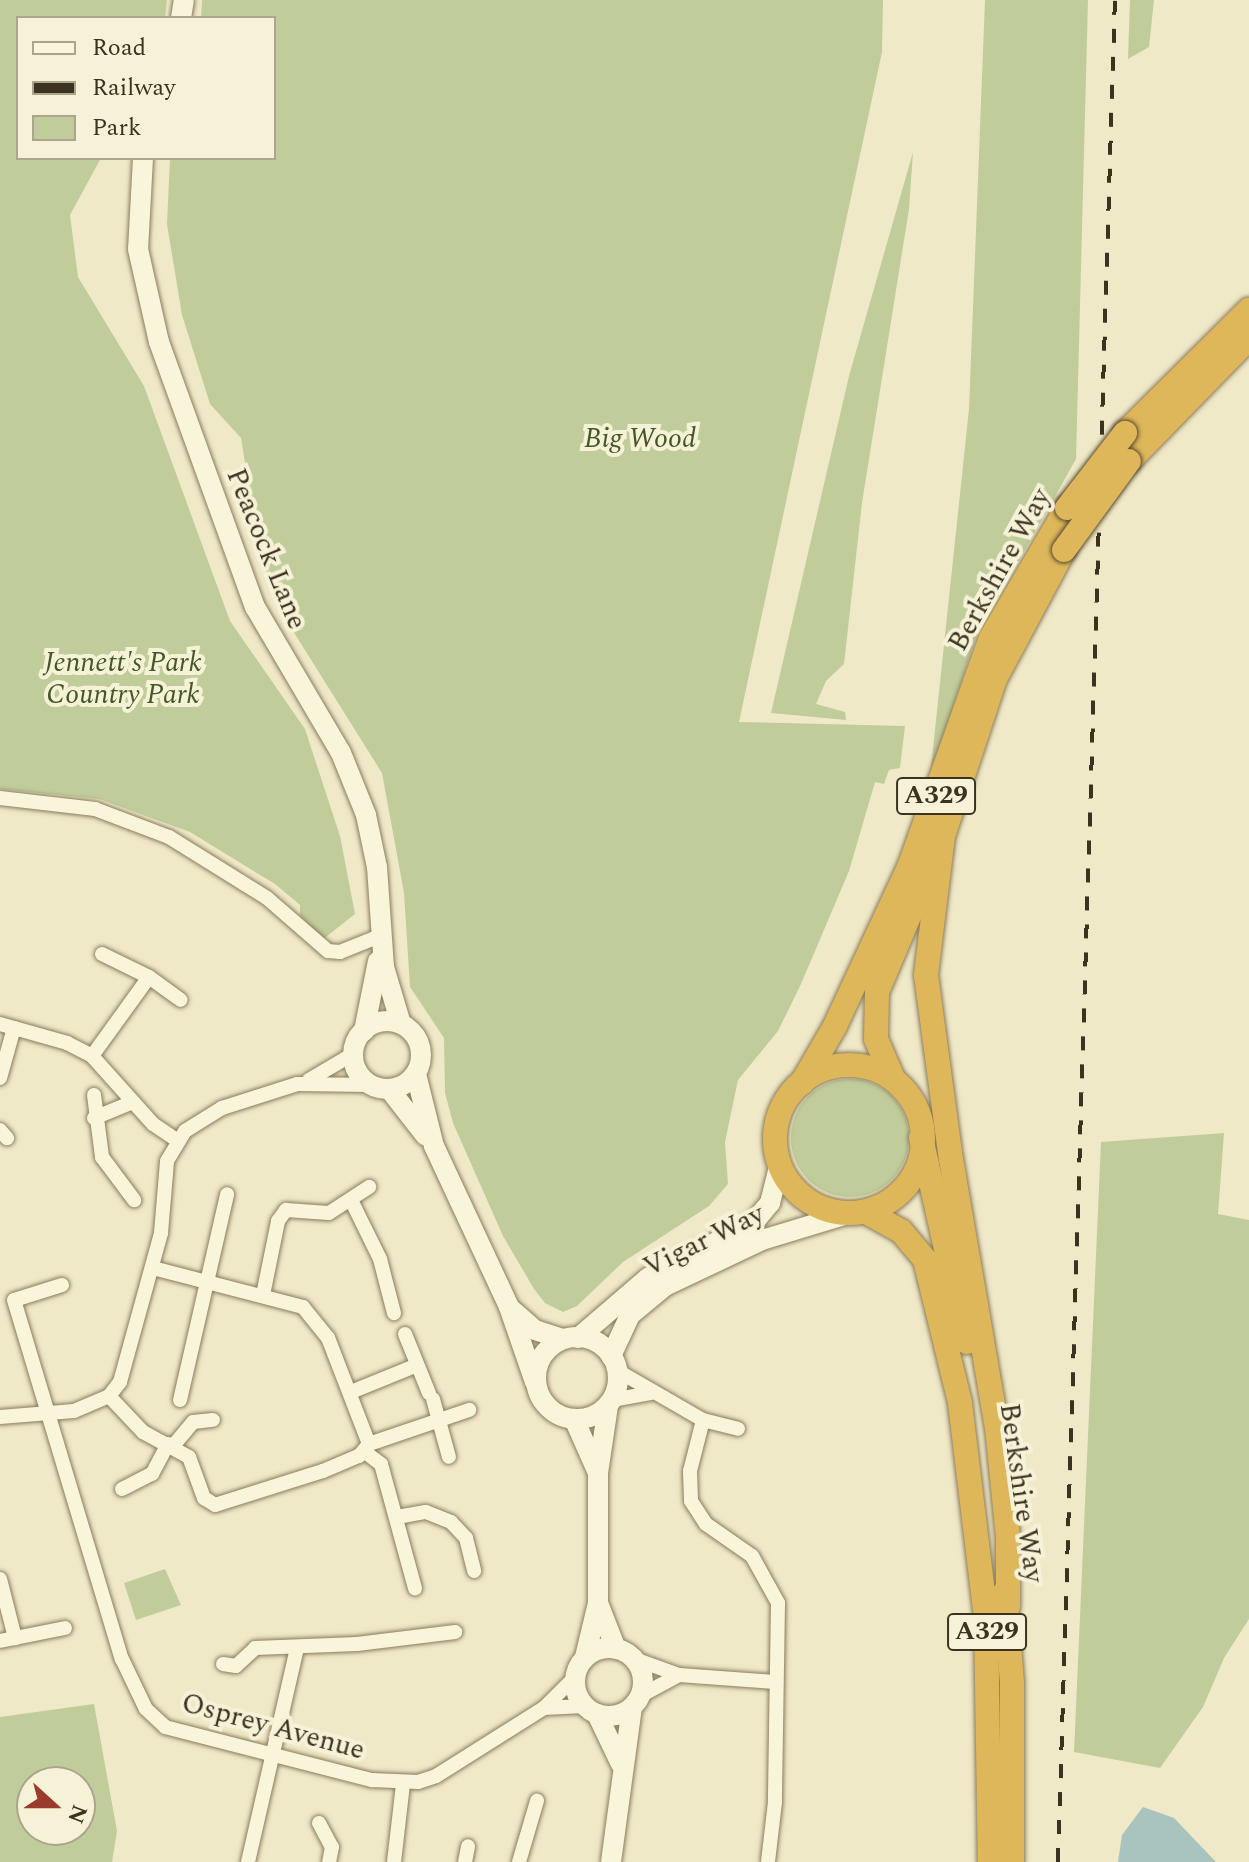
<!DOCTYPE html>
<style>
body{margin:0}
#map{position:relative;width:1249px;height:1862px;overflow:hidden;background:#efe9c8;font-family:Spectral,serif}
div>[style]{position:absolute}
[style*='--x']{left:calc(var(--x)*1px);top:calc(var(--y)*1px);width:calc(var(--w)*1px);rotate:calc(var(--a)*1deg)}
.green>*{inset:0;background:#c0cd9b}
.round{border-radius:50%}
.water>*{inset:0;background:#a9c3bf}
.roads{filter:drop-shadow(0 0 2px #8b7c5c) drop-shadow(0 0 2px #8b7c5c)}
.street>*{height:14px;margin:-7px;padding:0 7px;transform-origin:7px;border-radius:7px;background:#f9f5db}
.secondary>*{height:20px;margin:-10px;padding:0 10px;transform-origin:10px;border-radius:10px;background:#f9f5db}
.secondary>.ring{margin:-10px;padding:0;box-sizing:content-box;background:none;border:20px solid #f9f5db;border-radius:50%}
.highway>*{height:24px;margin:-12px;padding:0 12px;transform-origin:12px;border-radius:12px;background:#ddb75a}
.highway>.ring{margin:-12px;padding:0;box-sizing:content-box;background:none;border:24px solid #ddb75a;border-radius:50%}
.rail>*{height:4px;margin-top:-2px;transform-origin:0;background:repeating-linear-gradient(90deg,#3b3220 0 14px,transparent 0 28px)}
.bridges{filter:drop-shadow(0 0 2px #594a30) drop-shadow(0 0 2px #594a30)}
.highway-bridge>*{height:24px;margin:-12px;padding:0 12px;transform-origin:12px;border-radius:12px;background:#ddb75a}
span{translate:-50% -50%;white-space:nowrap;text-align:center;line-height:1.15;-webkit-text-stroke:8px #f6f2d7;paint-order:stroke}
.shield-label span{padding:2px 6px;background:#f6f2d7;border:2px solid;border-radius:6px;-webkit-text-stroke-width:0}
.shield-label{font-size:26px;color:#3b3220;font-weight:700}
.park-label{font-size:28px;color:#445827;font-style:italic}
.street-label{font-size:28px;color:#3b3220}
.legend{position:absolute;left:16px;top:16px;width:260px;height:144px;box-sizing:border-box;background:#f6f2d7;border:2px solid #aba58e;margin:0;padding:10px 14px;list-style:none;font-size:24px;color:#3b3220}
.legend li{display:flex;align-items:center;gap:16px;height:40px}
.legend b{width:40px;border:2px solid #aba58e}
.north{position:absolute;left:16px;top:1766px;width:80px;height:80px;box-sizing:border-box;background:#f6f2d7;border:2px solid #aba58e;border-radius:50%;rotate:111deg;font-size:22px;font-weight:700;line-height:32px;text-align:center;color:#3b3220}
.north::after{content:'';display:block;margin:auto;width:28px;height:36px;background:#9a3c2c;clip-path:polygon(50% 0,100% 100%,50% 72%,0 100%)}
</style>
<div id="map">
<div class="green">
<div style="clip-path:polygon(0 0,167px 0,165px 18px,18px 18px,18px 158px,101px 158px,70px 215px,78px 277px,144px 386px,230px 621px,305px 729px,340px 836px,355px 914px,322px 940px,300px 915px,300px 905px,275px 884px,190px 832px,99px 799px,0 789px)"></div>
<div style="clip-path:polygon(202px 0,883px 0,882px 52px,739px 722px,905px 726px,900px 768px,889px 770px,884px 784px,875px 782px,849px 871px,801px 984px,778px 1031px,738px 1080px,725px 1142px,728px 1184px,709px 1206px,623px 1262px,577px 1306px,563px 1312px,545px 1303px,534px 1289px,503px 1236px,453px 1123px,445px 1093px,444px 1038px,410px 987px,404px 893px,382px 773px,293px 631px,260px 556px,241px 438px,210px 404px,182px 315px,167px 224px,170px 158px,274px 158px,274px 18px,201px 18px)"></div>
<div style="clip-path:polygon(985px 0,1088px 0,1076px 459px,976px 637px,930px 777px,969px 409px)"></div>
<div style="clip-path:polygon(1130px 0,1154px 0,1149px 47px,1128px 59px)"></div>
<div style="clip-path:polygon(913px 152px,909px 209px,862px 503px,844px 664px,826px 681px,816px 704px,845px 712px,846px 720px,771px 713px,849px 376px)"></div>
<div class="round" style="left:791px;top:1079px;width:118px;height:118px"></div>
<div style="clip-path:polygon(1224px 1133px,1218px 1214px,1249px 1220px,1249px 1619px,1224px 1658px,1203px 1707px,1160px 1768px,1074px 1752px,1101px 1142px)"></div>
<div style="clip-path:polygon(165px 1569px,181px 1605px,136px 1620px,124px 1583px)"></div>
<div style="clip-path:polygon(evenodd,94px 1704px,117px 1831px,112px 1862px,0 1862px,0 1717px,94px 1704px,32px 1782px,80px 1782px,80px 1830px,32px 1830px,32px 1782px)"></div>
</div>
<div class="water">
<div style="clip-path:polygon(1143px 1807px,1174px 1818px,1216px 1862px,1118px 1862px,1122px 1835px)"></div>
</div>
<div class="roads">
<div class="street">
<div style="--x:0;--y:798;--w:96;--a:6.6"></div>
<div style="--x:95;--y:809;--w:79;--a:20.7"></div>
<div style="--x:169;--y:837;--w:115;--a:31.9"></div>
<div style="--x:267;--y:898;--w:81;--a:41"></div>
<div style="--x:328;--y:951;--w:12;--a:5"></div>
<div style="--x:340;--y:952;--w:45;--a:-22"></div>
<div style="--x:102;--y:954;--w:52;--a:26.1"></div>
<div style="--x:149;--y:977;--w:39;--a:36"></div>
<div style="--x:0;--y:1024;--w:70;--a:15.8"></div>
<div style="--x:67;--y:1043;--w:28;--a:27"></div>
<div style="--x:92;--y:1056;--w:91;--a:48.1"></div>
<div style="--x:153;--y:1124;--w:29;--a:34"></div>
<div style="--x:92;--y:1056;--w:97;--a:-54.2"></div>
<div style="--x:0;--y:1078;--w:52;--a:-74.4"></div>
<div style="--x:309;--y:1080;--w:51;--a:-30.6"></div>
<div style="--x:94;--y:1095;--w:63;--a:82.6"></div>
<div style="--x:102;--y:1157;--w:54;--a:53.3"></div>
<div style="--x:94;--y:1118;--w:42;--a:-22.3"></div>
<div style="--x:0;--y:1130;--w:11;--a:49"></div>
<div style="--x:352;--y:1202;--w:64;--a:63.8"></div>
<div style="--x:380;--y:1259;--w:56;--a:75.5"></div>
<div style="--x:62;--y:1285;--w:50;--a:162.6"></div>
<div style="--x:14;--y:1300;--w:375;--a:73.3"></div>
<div style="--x:122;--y:1659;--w:55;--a:64.4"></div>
<div style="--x:146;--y:1709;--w:26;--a:43"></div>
<div style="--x:165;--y:1727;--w:214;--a:14.4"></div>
<div style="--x:372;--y:1780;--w:46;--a:2.5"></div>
<div style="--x:418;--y:1782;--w:19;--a:-18"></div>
<div style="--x:436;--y:1776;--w:128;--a:-32.2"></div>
<div style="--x:544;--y:1708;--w:44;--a:-45"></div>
<div style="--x:263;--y:1295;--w:76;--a:-78.5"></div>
<div style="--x:278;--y:1221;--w:14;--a:-54"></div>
<div style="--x:286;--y:1210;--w:43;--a:4"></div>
<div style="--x:329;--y:1213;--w:48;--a:-33"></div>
<div style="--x:405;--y:1334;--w:64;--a:67.9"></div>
<div style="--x:618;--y:1371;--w:98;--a:30"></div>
<div style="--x:703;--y:1420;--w:36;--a:14"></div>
<div style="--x:351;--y:1392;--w:71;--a:-22.2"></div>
<div style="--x:109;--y:1396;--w:50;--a:46.6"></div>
<div style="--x:143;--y:1432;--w:52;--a:28.5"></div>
<div style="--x:189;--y:1457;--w:44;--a:69.9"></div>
<div style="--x:204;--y:1498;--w:13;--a:32"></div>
<div style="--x:215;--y:1505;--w:113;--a:-17.5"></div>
<div style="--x:323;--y:1471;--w:39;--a:-23"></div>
<div style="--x:359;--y:1456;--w:16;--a:-50"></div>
<div style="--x:369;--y:1444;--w:114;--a:-111.1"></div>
<div style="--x:328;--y:1338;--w:40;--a:-129"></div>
<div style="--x:303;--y:1307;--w:155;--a:-165.4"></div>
<div style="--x:433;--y:1399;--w:60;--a:74.6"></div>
<div style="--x:180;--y:1400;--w:211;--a:-77.1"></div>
<div style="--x:612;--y:1400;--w:39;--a:-10"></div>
<div style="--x:0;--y:1417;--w:74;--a:-4.6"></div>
<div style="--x:74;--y:1411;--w:38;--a:-23"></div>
<div style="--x:109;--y:1396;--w:18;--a:-52"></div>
<div style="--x:120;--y:1382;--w:155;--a:-74.6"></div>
<div style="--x:161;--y:1233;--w:72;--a:-85.2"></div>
<div style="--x:167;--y:1161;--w:35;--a:-59"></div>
<div style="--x:185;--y:1131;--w:44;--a:-31.9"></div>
<div style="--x:222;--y:1108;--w:79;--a:-17.7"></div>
<div style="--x:297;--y:1084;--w:73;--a:0.8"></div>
<div style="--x:703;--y:1420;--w:53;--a:104.3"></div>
<div style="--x:690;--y:1471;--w:30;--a:88"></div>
<div style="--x:691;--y:1501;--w:27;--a:57"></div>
<div style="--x:706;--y:1524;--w:56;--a:34.8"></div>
<div style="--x:752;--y:1556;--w:54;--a:61"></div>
<div style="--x:778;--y:1603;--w:199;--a:90.9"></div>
<div style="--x:775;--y:1802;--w:60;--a:96.7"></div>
<div style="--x:369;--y:1444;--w:106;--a:-18.8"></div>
<div style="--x:173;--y:1446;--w:31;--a:-50"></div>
<div style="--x:193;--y:1422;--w:20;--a:-6"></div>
<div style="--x:365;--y:1452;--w:20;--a:37"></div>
<div style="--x:381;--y:1464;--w:129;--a:74.7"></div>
<div style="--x:122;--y:1489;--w:34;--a:-27"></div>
<div style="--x:152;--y:1474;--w:34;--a:-62"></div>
<div style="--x:397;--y:1517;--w:29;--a:-10"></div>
<div style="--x:426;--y:1512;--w:27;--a:22"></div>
<div style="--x:451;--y:1522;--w:22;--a:47"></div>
<div style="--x:466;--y:1538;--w:34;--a:76"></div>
<div style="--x:0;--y:1579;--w:61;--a:75.7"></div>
<div style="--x:15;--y:1638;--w:15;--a:169"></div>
<div style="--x:15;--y:1638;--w:51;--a:-11.3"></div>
<div style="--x:632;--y:1658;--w:50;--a:19.9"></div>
<div style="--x:679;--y:1675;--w:96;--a:4.2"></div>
<div style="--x:223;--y:1664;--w:13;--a:9"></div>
<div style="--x:236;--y:1666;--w:26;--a:-43"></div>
<div style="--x:255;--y:1648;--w:102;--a:-2.2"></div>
<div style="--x:357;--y:1644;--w:99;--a:-7"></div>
<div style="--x:640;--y:1696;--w:44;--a:-28.3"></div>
<div style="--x:544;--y:1708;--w:40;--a:-2.9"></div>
<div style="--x:319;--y:1823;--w:27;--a:62"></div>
<div style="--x:332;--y:1847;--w:15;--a:101"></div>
<div style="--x:248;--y:1862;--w:220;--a:-77.1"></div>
<div style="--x:394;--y:1862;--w:79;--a:-83.4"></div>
<div style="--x:465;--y:1862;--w:16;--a:-79"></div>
<div style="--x:519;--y:1862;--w:64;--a:-73.6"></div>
</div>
<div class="secondary">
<div style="--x:181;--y:18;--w:18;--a:-81"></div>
<div style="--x:143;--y:158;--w:91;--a:93.1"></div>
<div style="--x:138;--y:249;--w:95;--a:77.3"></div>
<div style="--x:159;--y:342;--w:282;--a:70.1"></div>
<div style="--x:255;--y:607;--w:169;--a:59.5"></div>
<div style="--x:341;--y:753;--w:67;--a:68"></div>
<div style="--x:366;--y:815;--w:53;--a:78.1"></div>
<div style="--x:377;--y:867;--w:100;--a:86"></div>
<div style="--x:384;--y:967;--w:59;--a:73.4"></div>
<div class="ring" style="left:353px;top:1021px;width:48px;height:48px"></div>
<div style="--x:364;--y:1031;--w:71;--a:-78.7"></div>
<div style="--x:416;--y:1074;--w:74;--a:76"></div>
<div style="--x:434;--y:1146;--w:178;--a:65"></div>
<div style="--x:509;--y:1307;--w:79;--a:70.9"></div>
<div style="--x:390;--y:1090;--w:58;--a:52"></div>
<div style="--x:512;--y:1310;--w:30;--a:41"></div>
<div style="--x:535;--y:1330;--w:29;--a:18"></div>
<div class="ring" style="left:536px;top:1337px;width:62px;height:62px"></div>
<div style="--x:578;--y:1338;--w:92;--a:-40.6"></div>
<div style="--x:648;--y:1278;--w:120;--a:-27.8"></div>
<div style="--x:754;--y:1222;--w:25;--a:-50"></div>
<div style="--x:770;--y:1203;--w:36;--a:-76"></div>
<div style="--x:611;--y:1356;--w:45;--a:-65.1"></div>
<div style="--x:630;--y:1315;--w:45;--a:-39.6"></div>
<div style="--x:665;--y:1286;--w:107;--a:-25.4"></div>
<div style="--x:762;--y:1240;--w:93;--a:-16.9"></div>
<div style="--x:608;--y:1406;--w:68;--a:98.5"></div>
<div style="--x:598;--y:1473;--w:130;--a:90"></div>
<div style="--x:598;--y:1603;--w:49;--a:68.6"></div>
<div style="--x:574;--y:1419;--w:59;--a:66"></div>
<div class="ring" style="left:575px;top:1648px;width:48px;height:48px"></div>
<div style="--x:585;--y:1657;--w:56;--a:-76.5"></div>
<div style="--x:597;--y:1714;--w:55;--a:64.4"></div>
<div style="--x:611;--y:1862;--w:156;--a:-82.3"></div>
</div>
<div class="highway">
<div style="--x:1125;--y:433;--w:175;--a:-44.8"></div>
<div style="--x:1129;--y:461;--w:172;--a:-45.7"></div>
<div style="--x:943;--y:836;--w:140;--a:97"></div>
<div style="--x:926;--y:975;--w:186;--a:82.3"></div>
<div style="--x:951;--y:1159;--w:272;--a:80.3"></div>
<div style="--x:997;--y:1427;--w:111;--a:84.3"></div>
<div style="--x:1008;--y:1537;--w:69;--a:90"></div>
<div class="ring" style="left:775px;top:1065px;width:124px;height:124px"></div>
<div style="--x:892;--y:1076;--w:40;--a:-113.4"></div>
<div style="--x:876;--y:1039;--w:47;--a:-88.8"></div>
<div style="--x:877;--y:992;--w:169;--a:-67.1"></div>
<div style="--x:943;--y:836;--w:165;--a:-71.7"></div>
<div style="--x:995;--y:679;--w:146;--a:-61.9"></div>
<div style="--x:802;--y:1083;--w:66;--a:-59.9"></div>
<div style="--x:835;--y:1026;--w:178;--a:-65"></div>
<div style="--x:910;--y:865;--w:241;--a:-70.4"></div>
<div style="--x:991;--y:638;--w:151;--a:-59.7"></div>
<div style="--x:921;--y:1138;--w:209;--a:77.3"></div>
<div style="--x:870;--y:1214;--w:35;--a:29"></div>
<div style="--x:901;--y:1231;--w:38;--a:50"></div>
<div style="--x:925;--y:1260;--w:147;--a:76.2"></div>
<div style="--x:960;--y:1403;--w:217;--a:83.1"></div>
<div style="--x:986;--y:1618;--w:244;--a:89.1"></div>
<div style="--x:1005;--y:1592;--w:90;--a:85.6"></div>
<div style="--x:1012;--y:1682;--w:180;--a:90"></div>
</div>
</div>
<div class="rail">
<div style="--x:1058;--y:1862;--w:1863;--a:-88.25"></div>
</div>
<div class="bridges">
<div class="highway-bridge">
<div style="--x:1067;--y:508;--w:95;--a:-52.3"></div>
<div style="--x:1064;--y:550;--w:110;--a:-53.9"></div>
</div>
</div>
<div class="shield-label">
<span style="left:936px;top:796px">A329</span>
<span style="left:987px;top:1632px">A329</span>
</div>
<div class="park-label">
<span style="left:640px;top:439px">Big Wood</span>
<span style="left:123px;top:679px">Jennett's Park<br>Country Park</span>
</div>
<div class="street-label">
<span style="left:266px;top:549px;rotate:68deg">Peacock Lane</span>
<span style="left:1000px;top:570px;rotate:-61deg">Berkshire Way</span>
<span style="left:704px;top:1241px;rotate:-26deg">Vigar Way</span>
<span style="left:1021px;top:1493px;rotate:82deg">Berkshire Way</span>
<span style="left:273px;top:1727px;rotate:15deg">Osprey Avenue</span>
</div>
<ul class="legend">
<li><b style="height:10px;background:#f9f5db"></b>Road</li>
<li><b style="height:10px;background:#3b3220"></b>Railway</li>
<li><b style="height:22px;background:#c0cd9b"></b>Park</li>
</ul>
<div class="north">N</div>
</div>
